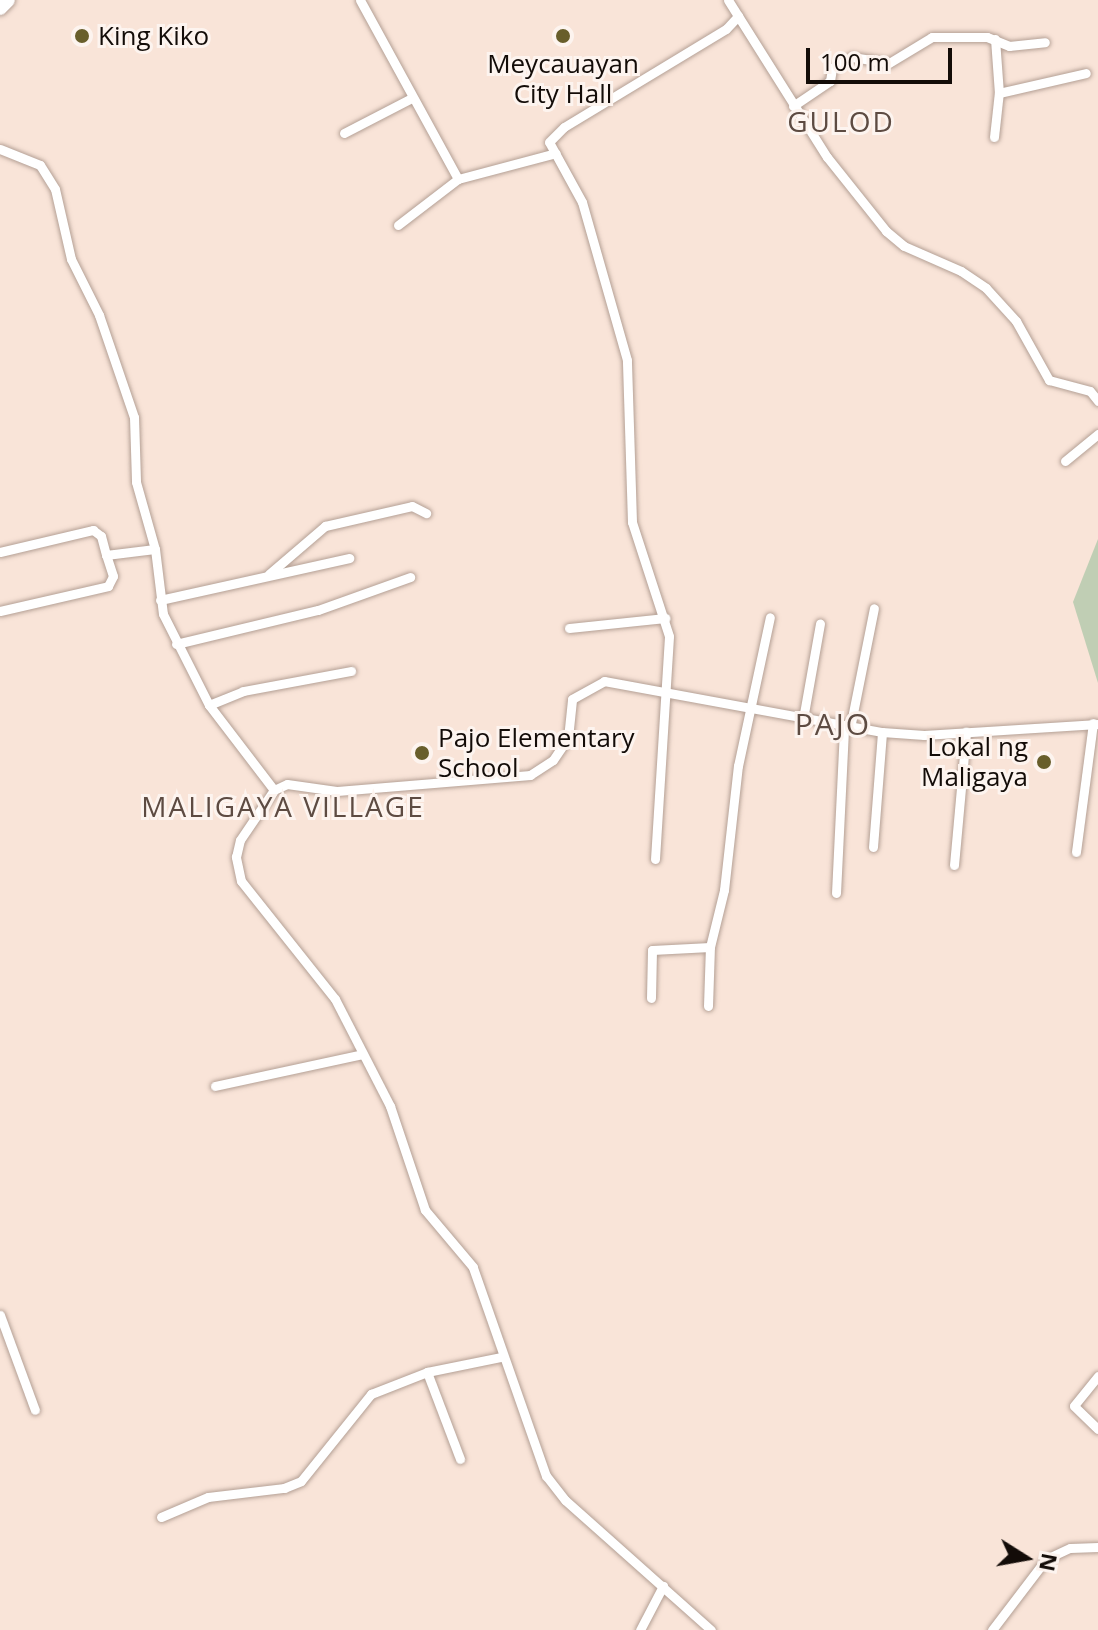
<!DOCTYPE html>
<style>
body{margin:0}
#map{position:relative;width:1098px;height:1630px;overflow:hidden;background:#f9e4d8;font-family:"Open Sans",sans-serif}
div>[style]{position:absolute}
[style*='--x']{left:calc(var(--x)*1px);top:calc(var(--y)*1px);width:calc(var(--w)*1px);rotate:calc(var(--a)*1deg)}
.green>*{inset:0;background:#c0ceb4}
.roads{filter:drop-shadow(0 0 2px #b4a095) drop-shadow(0 0 2px #b4a095)}
.street>*{height:9px;margin:-4.5px;padding:0 4.5px;transform-origin:4.5px;border-radius:4.5px;background:#fff}
.secondary>*{height:14px;margin:-7px;padding:0 7px;transform-origin:7px;border-radius:7px;background:#fff}
.dots>*{width:22px;height:22px;translate:-50% -50%;box-sizing:border-box;border:4px solid #fdf4ef;border-radius:50%}
span{translate:-50% -50%;white-space:nowrap;text-align:center;line-height:1.15;-webkit-text-stroke:6px #fdf4ef;paint-order:stroke}
.poi-label{font-size:26px;color:#130c08}
.left{translate:0 -50%;text-align:left}
.right{translate:-100% -50%;text-align:right}
.neighbourhood-label{font-size:28px;color:#5d4b42;letter-spacing:2px}
.quarter-label{font-size:30px;color:#5d4b42;letter-spacing:2px}
.north{position:absolute;left:986px;top:1518px;width:80px;height:80px;-webkit-text-stroke:6px #fdf4ef;paint-order:stroke;rotate:101deg;font-size:22px;font-weight:700;line-height:32px;text-align:center;color:#130c08}
.north::after{content:'';display:block;margin:auto;width:28px;height:36px;background:#130c08;clip-path:polygon(50% 0,100% 100%,50% 72%,0 100%)}
.scale{position:absolute;left:806px;top:48px;width:146px;height:36px;box-sizing:border-box;border:4px solid #130c08;border-top:0;padding-left:10px;font-size:24px;line-height:28px;white-space:nowrap;color:#130c08;-webkit-text-stroke:6px #fdf4ef;paint-order:stroke}
</style>
<div id="map">
<div class="green">
<div style="clip-path:polygon(1098px 539px,1098px 683px,1073px 602px)"></div>
</div>
<div class="roads">
<div class="street">
<div style="--x:360;--y:0;--w:204;--a:61.3"></div>
<div style="--x:458;--y:179;--w:101;--a:-14.9"></div>
<div style="--x:728;--y:0;--w:186;--a:57.8"></div>
<div style="--x:827;--y:157;--w:95;--a:51.4"></div>
<div style="--x:886;--y:231;--w:23;--a:40"></div>
<div style="--x:904;--y:246;--w:62;--a:23.7"></div>
<div style="--x:961;--y:271;--w:30;--a:34"></div>
<div style="--x:986;--y:288;--w:45;--a:47.7"></div>
<div style="--x:1016;--y:321;--w:68;--a:60.8"></div>
<div style="--x:1049;--y:380;--w:42;--a:15"></div>
<div style="--x:1090;--y:391;--w:13;--a:51"></div>
<div style="--x:995;--y:39;--w:54;--a:85.8"></div>
<div style="--x:999;--y:93;--w:89;--a:-12.9"></div>
<div style="--x:793;--y:106;--w:45;--a:-34"></div>
<div style="--x:830;--y:81;--w:13;--a:-81"></div>
<div style="--x:832;--y:68;--w:23;--a:-29"></div>
<div style="--x:852;--y:57;--w:37;--a:9"></div>
<div style="--x:889;--y:63;--w:50;--a:-31.2"></div>
<div style="--x:932;--y:37;--w:55;--a:0"></div>
<div style="--x:987;--y:37;--w:24;--a:22"></div>
<div style="--x:1009;--y:46;--w:36;--a:-6"></div>
<div style="--x:344;--y:133;--w:74;--a:-27.3"></div>
<div style="--x:994;--y:137;--w:45;--a:-83.7"></div>
<div style="--x:0;--y:149;--w:43;--a:21.8"></div>
<div style="--x:40;--y:165;--w:28;--a:58"></div>
<div style="--x:55;--y:189;--w:72;--a:77.1"></div>
<div style="--x:71;--y:259;--w:63;--a:63.4"></div>
<div style="--x:99;--y:315;--w:108;--a:71.1"></div>
<div style="--x:134;--y:417;--w:65;--a:88.2"></div>
<div style="--x:136;--y:482;--w:70;--a:74.2"></div>
<div style="--x:155;--y:549;--w:65;--a:83"></div>
<div style="--x:163;--y:614;--w:102;--a:63.2"></div>
<div style="--x:209;--y:705;--w:107;--a:52.6"></div>
<div style="--x:398;--y:225;--w:76;--a:-37.5"></div>
<div style="--x:1065;--y:461;--w:43;--a:-39.3"></div>
<div style="--x:0;--y:552;--w:96;--a:-13.3"></div>
<div style="--x:93;--y:530;--w:10;--a:37"></div>
<div style="--x:101;--y:536;--w:20;--a:75"></div>
<div style="--x:106;--y:555;--w:49;--a:-7"></div>
<div style="--x:269;--y:574;--w:74;--a:-40.6"></div>
<div style="--x:325;--y:526;--w:89;--a:-12.9"></div>
<div style="--x:412;--y:506;--w:16;--a:27"></div>
<div style="--x:160;--y:600;--w:194;--a:-12.5"></div>
<div style="--x:0;--y:611;--w:111;--a:-13"></div>
<div style="--x:108;--y:586;--w:11;--a:-63"></div>
<div style="--x:113;--y:576;--w:22;--a:-108"></div>
<div style="--x:569;--y:628;--w:97;--a:-5.9"></div>
<div style="--x:176;--y:644;--w:146;--a:-13.5"></div>
<div style="--x:318;--y:610;--w:98;--a:-19.7"></div>
<div style="--x:209;--y:705;--w:37;--a:-22"></div>
<div style="--x:243;--y:691;--w:110;--a:-10.5"></div>
<div style="--x:803;--y:719;--w:97;--a:-79.9"></div>
<div style="--x:850;--y:728;--w:122;--a:-78.7"></div>
<div style="--x:873;--y:847;--w:115;--a:-85.5"></div>
<div style="--x:1076;--y:852;--w:130;--a:-82.5"></div>
<div style="--x:655;--y:859;--w:223;--a:-86.4"></div>
<div style="--x:669;--y:636;--w:120;--a:-108"></div>
<div style="--x:632;--y:522;--w:162;--a:-91.8"></div>
<div style="--x:627;--y:360;--w:164;--a:-105.9"></div>
<div style="--x:582;--y:202;--w:68;--a:-118.8"></div>
<div style="--x:549;--y:142;--w:21;--a:-45"></div>
<div style="--x:564;--y:127;--w:189;--a:-31.2"></div>
<div style="--x:726;--y:29;--w:18;--a:-47"></div>
<div style="--x:954;--y:865;--w:134;--a:-84.8"></div>
<div style="--x:836;--y:893;--w:166;--a:-87.2"></div>
<div style="--x:651;--y:998;--w:48;--a:-88.8"></div>
<div style="--x:652;--y:950;--w:58;--a:-3"></div>
<div style="--x:708;--y:1006;--w:59;--a:-88.1"></div>
<div style="--x:710;--y:947;--w:59;--a:-76.2"></div>
<div style="--x:724;--y:890;--w:125;--a:-83.6"></div>
<div style="--x:738;--y:766;--w:152;--a:-77.9"></div>
<div style="--x:215;--y:1086;--w:151;--a:-12.2"></div>
<div style="--x:0;--y:1315;--w:101;--a:69.8"></div>
<div style="--x:427;--y:1372;--w:93;--a:69.2"></div>
<div style="--x:1098;--y:1376;--w:38;--a:129"></div>
<div style="--x:1074;--y:1406;--w:33;--a:44"></div>
<div style="--x:161;--y:1517;--w:51;--a:-23.1"></div>
<div style="--x:208;--y:1497;--w:77;--a:-6.8"></div>
<div style="--x:284;--y:1488;--w:18;--a:-22"></div>
<div style="--x:301;--y:1481;--w:112;--a:-51.2"></div>
<div style="--x:371;--y:1394;--w:60;--a:-21.4"></div>
<div style="--x:427;--y:1372;--w:76;--a:-11.5"></div>
<div style="--x:640;--y:1630;--w:50;--a:-62.4"></div>
<div style="--x:711;--y:1630;--w:195;--a:-138.3"></div>
<div style="--x:565;--y:1500;--w:31;--a:-128"></div>
<div style="--x:546;--y:1476;--w:221;--a:-109.3"></div>
<div style="--x:473;--y:1267;--w:75;--a:-130.1"></div>
<div style="--x:425;--y:1210;--w:110;--a:-108.6"></div>
<div style="--x:390;--y:1106;--w:120;--a:-117.2"></div>
<div style="--x:335;--y:999;--w:151;--a:-128.5"></div>
<div style="--x:241;--y:881;--w:25;--a:-102"></div>
<div style="--x:236;--y:857;--w:17;--a:-77"></div>
<div style="--x:240;--y:840;--w:60;--a:-55.8"></div>
<div style="--x:274;--y:790;--w:14;--a:-25"></div>
<div style="--x:287;--y:784;--w:50;--a:8"></div>
<div style="--x:337;--y:791;--w:194;--a:-4.7"></div>
<div style="--x:530;--y:775;--w:27;--a:-33"></div>
<div style="--x:553;--y:760;--w:27;--a:-56"></div>
<div style="--x:568;--y:738;--w:39;--a:-84"></div>
<div style="--x:572;--y:699;--w:37;--a:-29"></div>
<div style="--x:604;--y:681;--w:283;--a:10.4"></div>
<div style="--x:882;--y:732;--w:42;--a:4.1"></div>
<div style="--x:924;--y:735;--w:174;--a:-3.6"></div>
<div style="--x:992;--y:1630;--w:89;--a:-52.7"></div>
<div style="--x:1046;--y:1559;--w:26;--a:-25"></div>
<div style="--x:1070;--y:1548;--w:28;--a:-2"></div>
</div>
<div class="secondary">
<div style="--x:0;--y:8;--w:11;--a:-45"></div>
</div>
</div>
<div class="dots">
<div style="left:82px;top:36px;background:#685e2b"></div>
<div style="left:563px;top:36px;background:#685e2b"></div>
<div style="left:422px;top:753px;background:#685e2b"></div>
<div style="left:1044px;top:762px;background:#685e2b"></div>
</div>
<div class="poi-label">
<span class="left" style="left:98px;top:36px">King Kiko</span>
<span style="left:563px;top:79px">Meycauayan<br>City Hall</span>
<span class="left" style="left:438px;top:753px">Pajo Elementary<br>School</span>
<span class="right" style="left:1028px;top:762px">Lokal ng<br>Maligaya</span>
</div>
<div class="neighbourhood-label">
<span style="left:841px;top:121px">GULOD</span>
<span style="left:283px;top:806px">MALIGAYA VILLAGE</span>
</div>
<div class="quarter-label">
<span style="left:833px;top:724px">PAJO</span>
</div>
<div class="north">N</div>
<div class="scale">100 m</div>
</div>
